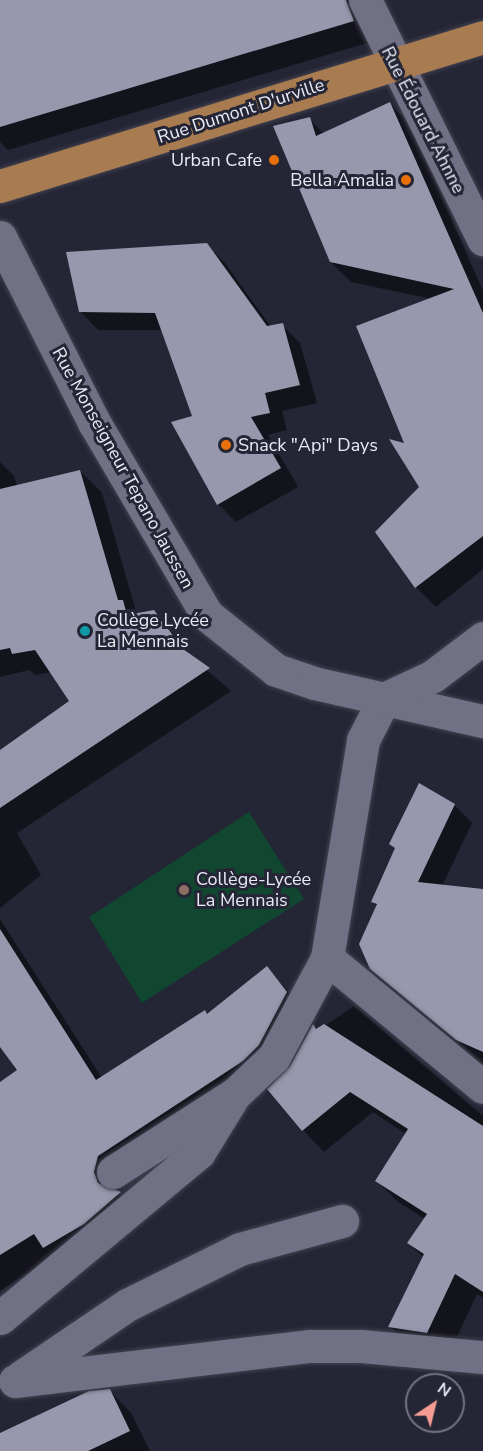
<!DOCTYPE html>
<meta charset="utf-8">
<style>
body{margin:0}
#map{position:relative;width:483px;height:1451px;overflow:hidden;background:#242535;font-family:"Nunito Sans",sans-serif}
div>[style]{position:absolute}
[style*='--x']{left:calc(var(--x)*1px);top:calc(var(--y)*1px);width:calc(var(--w)*1px);rotate:calc(var(--a)*1deg)}
.green>*{inset:0;background:#114630}
.shadow>*{inset:0;background:#0007}
.building>*{inset:0;background:#9798ad}
.roads{filter:drop-shadow(0 0 2px #434250) drop-shadow(0 0 2px #434250)}
.street>*{height:33px;margin:-16.5px;padding:0 16.5px;transform-origin:16.5px;border-radius:16.5px;background:#707185}
.secondary>*{height:33px;margin:-16.5px;padding:0 16.5px;transform-origin:16.5px;border-radius:16.5px;background:#707185}
.primary>*{height:33px;margin:-16.5px;padding:0 16.5px;transform-origin:16.5px;border-radius:16.5px;background:#a87b51}
.dots>*{width:16px;height:16px;translate:-50% -50%;box-sizing:border-box;border:3px solid #242535;border-radius:50%}
span{translate:-50% -50%;white-space:nowrap;text-align:center;line-height:1.15;-webkit-text-stroke:6px #242535;paint-order:stroke}
.street-label{font-size:18px;color:#e9eaf5}
.poi-label{font-size:18px;color:#e9eaf5}
.right{translate:-100% -50%;text-align:right}
.left{translate:0 -50%;text-align:left}
.north{position:absolute;left:405px;top:1373px;width:60px;height:60px;box-sizing:border-box;background:#242535;border:2px solid #737482;border-radius:50%;rotate:35deg;font-size:16px;font-weight:700;line-height:24px;text-align:center;color:#e9eaf5}
.north::after{content:'';display:block;margin:auto;width:21px;height:27px;background:#f59c94;clip-path:polygon(50% 0,100% 100%,50% 72%,0 100%)}
</style>
<div id="map">
<div class="green">
<div style="clip-path:polygon(249px 812px,304px 899px,142px 1003px,89px 917px)"></div>
</div>
<div class="shadow">
<div style="clip-path:polygon(0 0,354px 0,374px 41px,8px 150px,0 142px)"></div>
<div style="clip-path:polygon(390px 104px,410px 124px,483px 291px,483px 569px,436px 607px,416px 587px,376px 532px,421px 487px,407px 445px,432px 299px,351px 282px,331px 262px,309px 119px,324px 134px)"></div>
<div style="clip-path:polygon(207px 245px,225px 263px,271px 327px,282px 325px,300px 343px,317px 403px,282px 411px,287px 430px,268px 435px,298px 487px,236px 522px,218px 504px,194px 417px,163px 330px,98px 330px,80px 311px)"></div>
<div style="clip-path:polygon(0 462px,14px 476px,17px 486px,80px 471px,102px 493px,137px 615px,154px 612px,194px 659px,231px 691px,17px 833px,41px 875px,0 908px,0 751px,71px 701px,52px 672px,35px 675px,29px 670px,0 677px)"></div>
<div style="clip-path:polygon(454px 805px,472px 823px,442px 886px,483px 890px,483px 1064px,371px 968px,378px 907px,372px 901px,396px 849px,391px 844px)"></div>
<div style="clip-path:polygon(0 919px,102px 1078px,208px 1015px,267px 968px,308px 1015px,119px 1178px,116px 1192px,142px 1215px,54px 1257px,0 1291px,0 1084px,19px 1070px,0 1044px)"></div>
<div style="clip-path:polygon(354px 1006px,483px 1116px,483px 1298px,477px 1294px,449px 1354px,411px 1348px,390px 1326px,424px 1258px,408px 1243px,425px 1219px,398px 1202px,376px 1180px,406px 1134px,373px 1112px,324px 1152px,303px 1130px,292px 1067px,317px 1031px)"></div>
<div style="clip-path:polygon(109px 1390px,131px 1413px,150px 1451px,0 1451px,0 1435px)"></div>
</div>
<div class="building">
<div style="clip-path:polygon(0 0,346px 0,354px 21px,0 127px)"></div>
<div style="clip-path:polygon(390px 102px,483px 313px,483px 536px,415px 588px,375px 532px,419px 487px,389px 439px,404px 443px,356px 326px,454px 289px,330px 262px,273px 126px,310px 117px,316px 136px)"></div>
<div style="clip-path:polygon(207px 243px,267px 326px,283px 323px,300px 385px,265px 393px,270px 413px,251px 417px,281px 468px,217px 505px,171px 422px,192px 416px,155px 313px,79px 312px,66px 252px)"></div>
<div style="clip-path:polygon(80px 470px,118px 600px,123px 600px,127px 615px,154px 610px,183px 649px,210px 668px,0 808px,0 750px,69px 701px,35px 650px,12px 654px,10px 648px,0 650px,0 489px)"></div>
<div style="clip-path:polygon(419px 783px,455px 804px,418px 882px,483px 889px,483px 1052px,456px 1040px,370px 969px,359px 944px,377px 904px,371px 902px,395px 848px,389px 844px)"></div>
<div style="clip-path:polygon(0 929px,96px 1080px,205px 1010px,207px 1014px,267px 966px,287px 992px,259px 1045px,243px 1061px,98px 1156px,94px 1172px,98px 1183px,121px 1192px,84px 1224px,43px 1248px,34px 1234px,0 1255px,0 1082px,17px 1070px,0 1047px)"></div>
<div style="clip-path:polygon(313px 1024px,316px 1029px,324px 1024px,483px 1126px,483px 1292px,455px 1274px,427px 1333px,388px 1327px,424px 1254px,407px 1243px,427px 1214px,375px 1181px,408px 1129px,350px 1092px,302px 1131px,267px 1089px,290px 1066px)"></div>
<div style="clip-path:polygon(110px 1389px,130px 1431px,88px 1451px,0 1451px,0 1433px,89px 1391px)"></div>
</div>
<div class="roads">
<div class="street">
<div style="--x:327;--y:958;--w:202;--a:39.6"></div>
<div style="--x:113;--y:1172;--w:146;--a:-32.7"></div>
<div style="--x:236;--y:1093;--w:52;--a:-43.5"></div>
<div style="--x:274;--y:1057;--w:112;--a:-61.8"></div>
<div style="--x:327;--y:958;--w:221;--a:-80.6"></div>
<div style="--x:363;--y:740;--w:46;--a:-62.9"></div>
<div style="--x:0;--y:1318;--w:259;--a:-39.8"></div>
<div style="--x:199;--y:1152;--w:61;--a:-58.4"></div>
<div style="--x:21;--y:1377;--w:128;--a:-34.2"></div>
<div style="--x:127;--y:1305;--w:126;--a:-26.4"></div>
<div style="--x:240;--y:1249;--w:106;--a:-15.4"></div>
<div style="--x:15;--y:1381;--w:297;--a:-6.8"></div>
<div style="--x:310;--y:1346;--w:51;--a:0"></div>
<div style="--x:361;--y:1346;--w:122;--a:5.2"></div>
</div>
<div class="secondary">
<div style="--x:365;--y:0;--w:267;--a:63.7"></div>
<div style="--x:0;--y:237;--w:210;--a:63.1"></div>
<div style="--x:95;--y:424;--w:221;--a:59.6"></div>
<div style="--x:207;--y:615;--w:88;--a:38.6"></div>
<div style="--x:276;--y:670;--w:40;--a:18.9"></div>
<div style="--x:314;--y:683;--w:173;--a:12.7"></div>
<div style="--x:384;--y:699;--w:54;--a:-25.1"></div>
<div style="--x:433;--y:676;--w:63;--a:-37.2"></div>
</div>
<div class="primary">
<div style="--x:0;--y:186;--w:505;--a:-17.14"></div>
</div>
</div>
<div class="dots">
<div style="left:274px;top:160px;background:#e8710a"></div>
<div style="left:406px;top:180px;background:#e8710a"></div>
<div style="left:226px;top:445px;background:#e8710a"></div>
<div style="left:85px;top:631px;background:#0f9aa8"></div>
<div style="left:184px;top:890px;background:#8d6e63"></div>
</div>
<div class="street-label">
<span style="left:241px;top:111px;rotate:-18deg">Rue Dumont D'urville</span>
<span style="left:423px;top:120px;rotate:63deg">Rue Édouard Ahnne</span>
<span style="left:123px;top:468px;rotate:61deg">Rue Monseigneur Tepano Jaussen</span>
</div>
<div class="poi-label">
<span class="right" style="left:262px;top:160px">Urban Cafe</span>
<span class="right" style="left:394px;top:180px">Bella Amalia</span>
<span class="left" style="left:238px;top:445px">Snack "Api" Days</span>
<span class="left" style="left:97px;top:631px">Collège Lycée<br>La Mennais</span>
<span class="left" style="left:196px;top:890px">Collège-Lycée<br>La Mennais</span>
</div>
<div class="north">N</div>
</div>
